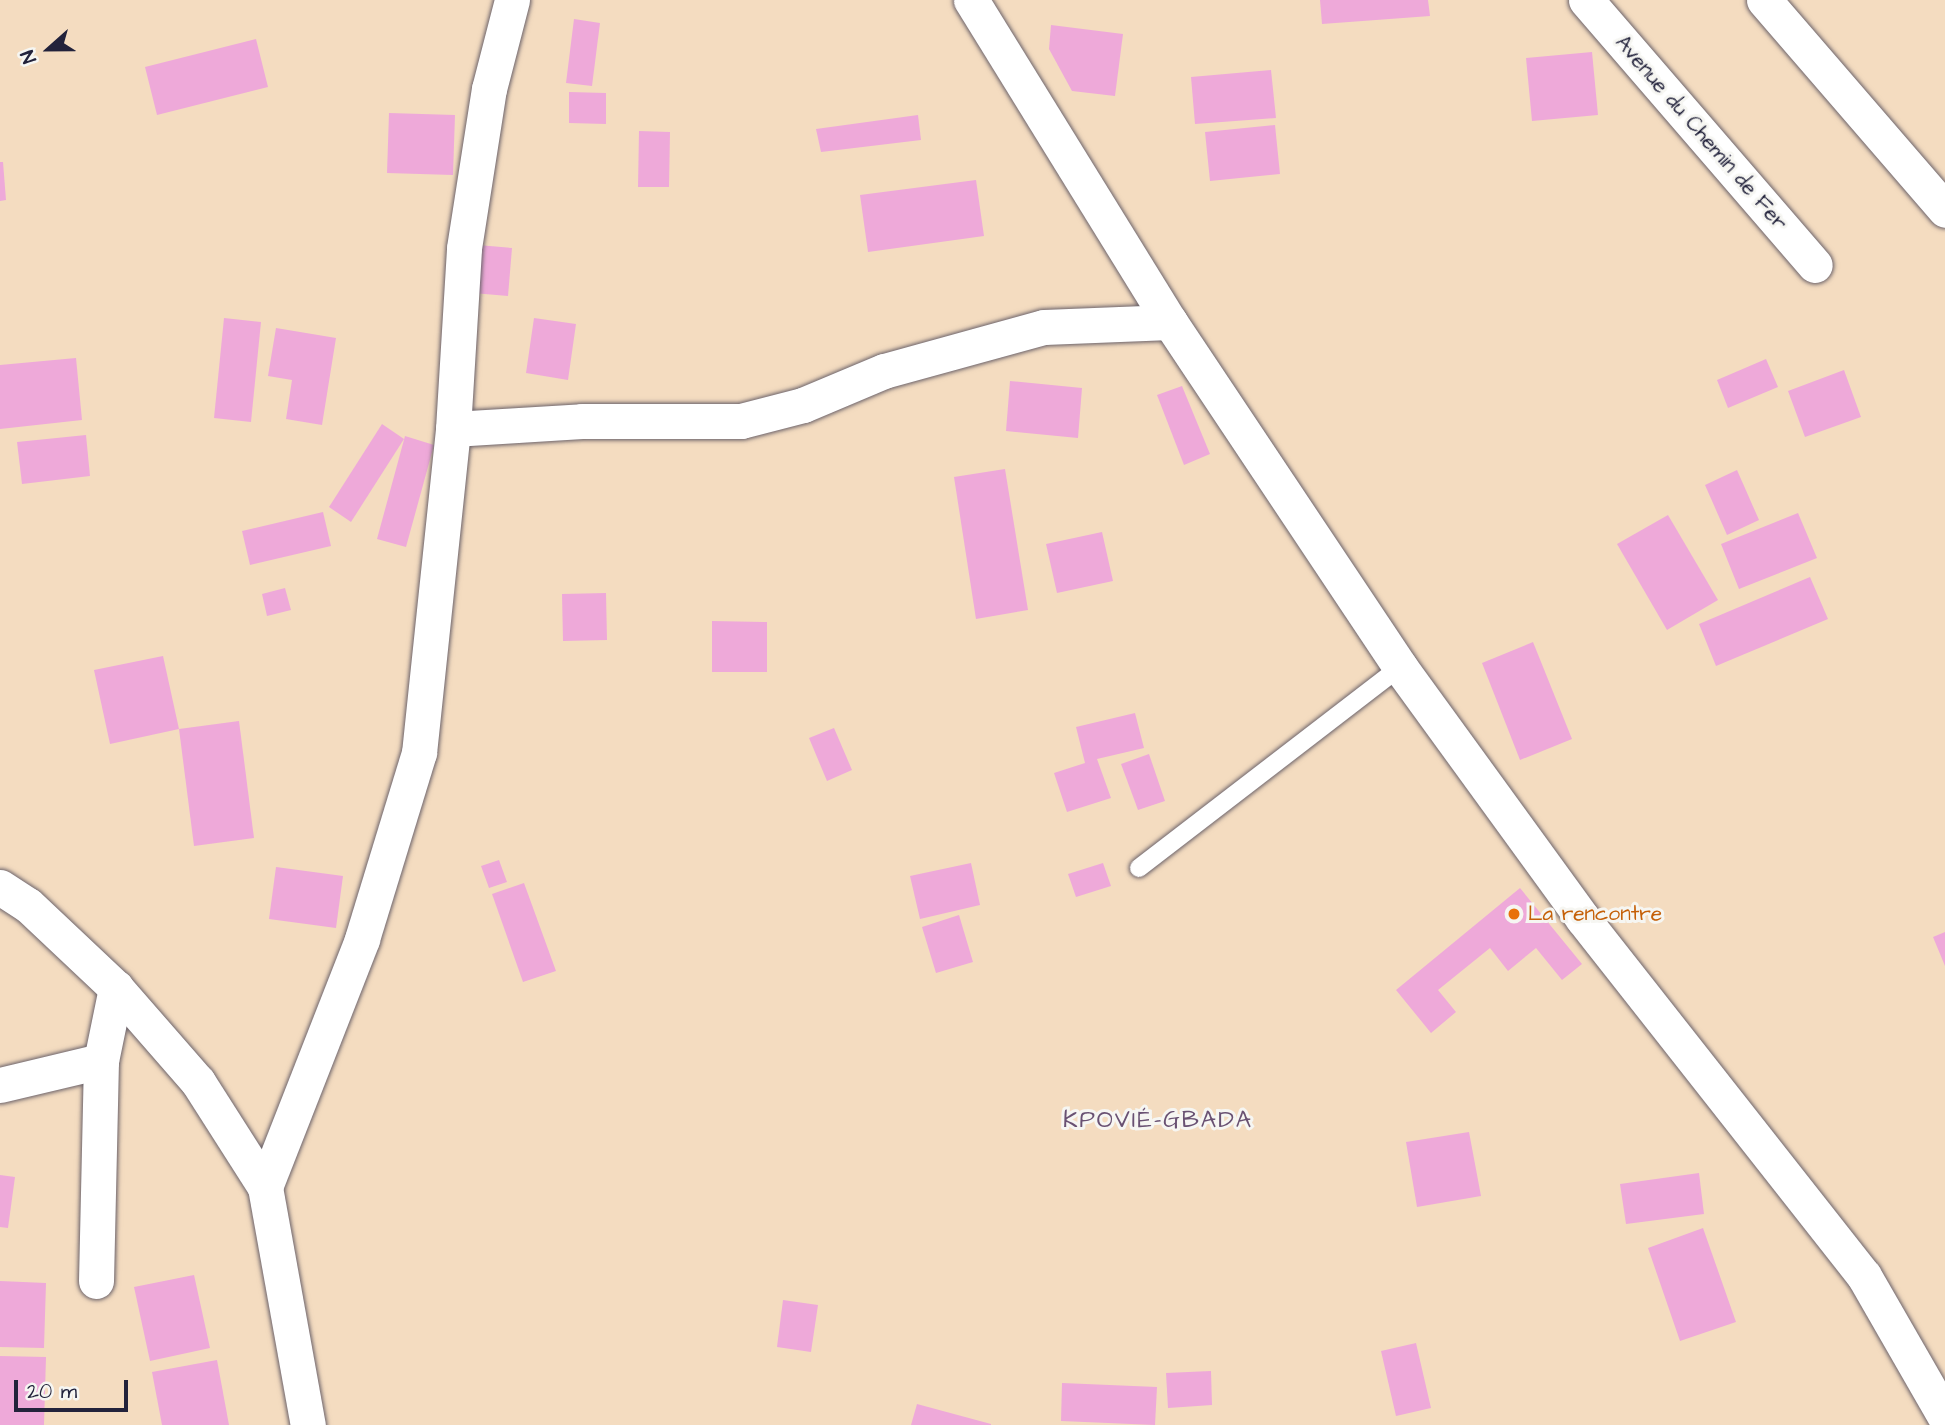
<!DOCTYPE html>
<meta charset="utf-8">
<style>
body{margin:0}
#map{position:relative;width:1945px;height:1425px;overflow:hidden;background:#f4dcc0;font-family:"Architects Daughter",sans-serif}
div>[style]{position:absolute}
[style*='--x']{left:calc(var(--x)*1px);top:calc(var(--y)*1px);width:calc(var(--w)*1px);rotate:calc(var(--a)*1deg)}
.building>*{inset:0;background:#eea9d9}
.roads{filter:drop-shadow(0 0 2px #6c636a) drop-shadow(0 0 2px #6c636a)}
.lane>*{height:18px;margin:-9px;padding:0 9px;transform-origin:9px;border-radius:9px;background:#fff}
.street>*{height:35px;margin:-17.5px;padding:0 17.5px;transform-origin:17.5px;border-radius:17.5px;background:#fff}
.dots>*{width:19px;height:19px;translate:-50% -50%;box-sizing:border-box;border:4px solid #f6f6f2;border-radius:50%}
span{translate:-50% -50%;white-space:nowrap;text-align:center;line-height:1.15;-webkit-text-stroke:6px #f6f6f2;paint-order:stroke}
.street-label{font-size:21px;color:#22223b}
.food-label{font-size:21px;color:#c56008}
.left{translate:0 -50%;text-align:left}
.quarter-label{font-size:24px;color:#695172;letter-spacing:2px}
.north{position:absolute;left:14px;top:14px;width:70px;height:70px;-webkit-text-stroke:5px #f6f6f2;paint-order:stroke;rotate:249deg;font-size:19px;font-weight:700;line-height:28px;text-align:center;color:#22223b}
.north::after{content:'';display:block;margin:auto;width:24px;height:32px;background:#22223b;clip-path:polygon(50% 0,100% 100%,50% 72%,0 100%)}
.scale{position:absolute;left:14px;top:1380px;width:114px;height:32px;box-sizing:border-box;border:4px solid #22223b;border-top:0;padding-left:9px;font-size:21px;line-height:24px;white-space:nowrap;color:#22223b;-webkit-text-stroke:5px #f6f6f2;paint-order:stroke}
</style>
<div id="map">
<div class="building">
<div style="clip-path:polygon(1320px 0,1428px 0,1430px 16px,1322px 24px)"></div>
<div style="clip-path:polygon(574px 19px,600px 23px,592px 86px,566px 83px)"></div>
<div style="clip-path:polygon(1051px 25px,1123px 34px,1115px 96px,1072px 91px,1049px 49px)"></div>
<div style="clip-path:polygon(256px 39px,268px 87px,157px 115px,145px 67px)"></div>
<div style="clip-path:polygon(1592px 52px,1598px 115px,1532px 121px,1526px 58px)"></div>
<div style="clip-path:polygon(1271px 70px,1276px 118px,1195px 124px,1191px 77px)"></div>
<div style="clip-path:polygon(569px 92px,606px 93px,606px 124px,569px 123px)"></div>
<div style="clip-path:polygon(389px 113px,455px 115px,453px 175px,387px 173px)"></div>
<div style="clip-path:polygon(918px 115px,921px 140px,821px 152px,816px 129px)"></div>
<div style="clip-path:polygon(1275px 125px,1280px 174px,1210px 181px,1205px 132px)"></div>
<div style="clip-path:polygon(639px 131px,670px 132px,669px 187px,638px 187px)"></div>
<div style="clip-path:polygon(0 162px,3px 162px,6px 200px,0 201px)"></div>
<div style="clip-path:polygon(976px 180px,984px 236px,868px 252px,860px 195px)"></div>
<div style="clip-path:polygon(478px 245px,512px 248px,508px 296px,473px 293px)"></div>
<div style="clip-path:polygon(224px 318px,261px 322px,251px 422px,214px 418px)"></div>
<div style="clip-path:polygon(534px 318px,576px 324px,568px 380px,526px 373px)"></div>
<div style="clip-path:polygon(276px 328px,336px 338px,322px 425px,286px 419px,292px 380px,268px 376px)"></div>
<div style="clip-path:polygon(76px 358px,82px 420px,0 429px,0 365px)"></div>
<div style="clip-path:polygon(1766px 359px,1778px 387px,1728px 408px,1717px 380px)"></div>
<div style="clip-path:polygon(1844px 370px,1861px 417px,1805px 437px,1788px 391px)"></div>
<div style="clip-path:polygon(1010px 381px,1082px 388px,1078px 438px,1006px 431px)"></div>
<div style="clip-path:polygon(1182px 386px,1210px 454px,1184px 465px,1157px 395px)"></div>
<div style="clip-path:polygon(382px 424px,404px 439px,351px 522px,329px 507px)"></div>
<div style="clip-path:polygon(86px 435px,90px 476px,22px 484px,17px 442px)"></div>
<div style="clip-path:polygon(405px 436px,434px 445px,406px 547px,377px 539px)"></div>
<div style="clip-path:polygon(1005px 469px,1028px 610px,976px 619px,954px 477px)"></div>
<div style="clip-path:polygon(1737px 470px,1759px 520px,1727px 535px,1705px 485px)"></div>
<div style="clip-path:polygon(323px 512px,331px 546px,250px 565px,242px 531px)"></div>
<div style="clip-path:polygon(1798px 513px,1817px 558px,1739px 589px,1721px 544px)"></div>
<div style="clip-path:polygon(1668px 515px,1718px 600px,1667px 630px,1617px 544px)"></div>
<div style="clip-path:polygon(1102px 532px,1113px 581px,1057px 593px,1046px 544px)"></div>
<div style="clip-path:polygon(1810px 577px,1828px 619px,1716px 666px,1699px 624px)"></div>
<div style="clip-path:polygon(285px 588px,291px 610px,267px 616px,262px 594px)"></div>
<div style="clip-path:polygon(606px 593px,607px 640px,563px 641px,562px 594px)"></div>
<div style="clip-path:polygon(712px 621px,767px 622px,767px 672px,712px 672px)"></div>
<div style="clip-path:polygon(1533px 642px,1572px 739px,1520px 760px,1482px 663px)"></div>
<div style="clip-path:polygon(163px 656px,179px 729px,110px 744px,94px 670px)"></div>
<div style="clip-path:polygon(1135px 713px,1144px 748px,1097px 759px,1111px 798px,1067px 812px,1054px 773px,1085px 763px,1076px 727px)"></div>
<div style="clip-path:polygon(239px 721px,254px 838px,194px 846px,179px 729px)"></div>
<div style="clip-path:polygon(834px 728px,852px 770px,827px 781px,809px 738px)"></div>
<div style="clip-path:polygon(1149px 754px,1165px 801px,1138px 810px,1121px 764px)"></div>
<div style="clip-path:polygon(499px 860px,507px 882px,489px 888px,481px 866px)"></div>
<div style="clip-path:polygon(971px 863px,980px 905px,920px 919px,910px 876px)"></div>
<div style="clip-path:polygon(1103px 863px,1111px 886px,1076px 897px,1068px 874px)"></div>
<div style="clip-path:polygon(276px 867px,343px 876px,336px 928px,269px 919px)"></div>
<div style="clip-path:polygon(524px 883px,556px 971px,523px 982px,492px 894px)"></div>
<div style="clip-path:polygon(1520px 888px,1582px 964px,1562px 980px,1536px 948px,1508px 971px,1490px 948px,1438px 990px,1456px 1012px,1431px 1033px,1396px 990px)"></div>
<div style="clip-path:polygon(959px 915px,973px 962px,936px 973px,922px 927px)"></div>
<div style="clip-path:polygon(1945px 932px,1945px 966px,1933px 937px)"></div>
<div style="clip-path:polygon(1469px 1132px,1481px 1196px,1417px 1207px,1406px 1142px)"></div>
<div style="clip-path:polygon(1699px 1173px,1704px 1214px,1626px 1224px,1620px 1184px)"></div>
<div style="clip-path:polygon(0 1175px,15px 1177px,8px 1228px,0 1227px)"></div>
<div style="clip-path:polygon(1703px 1228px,1736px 1322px,1680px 1341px,1648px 1248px)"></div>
<div style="clip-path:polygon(194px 1275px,210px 1348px,150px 1361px,134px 1287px)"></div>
<div style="clip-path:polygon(0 1281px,46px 1283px,44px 1348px,0 1347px)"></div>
<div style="clip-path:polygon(783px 1300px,818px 1305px,811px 1352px,777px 1347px)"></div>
<div style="clip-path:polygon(1416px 1343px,1431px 1408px,1396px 1416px,1381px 1351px)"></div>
<div style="clip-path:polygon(0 1356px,46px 1357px,44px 1425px,0 1425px)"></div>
<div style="clip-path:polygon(217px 1360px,229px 1425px,162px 1425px,152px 1372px)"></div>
<div style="clip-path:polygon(1211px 1371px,1212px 1405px,1168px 1408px,1166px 1373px)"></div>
<div style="clip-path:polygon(1062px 1383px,1157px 1387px,1155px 1425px,1061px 1421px)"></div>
<div style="clip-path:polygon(917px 1404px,991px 1424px,991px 1425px,911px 1425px)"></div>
</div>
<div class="roads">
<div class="lane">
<div style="--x:1139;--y:868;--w:329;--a:-37.6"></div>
</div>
<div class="street">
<div style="--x:971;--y:0;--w:379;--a:58.3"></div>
<div style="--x:1170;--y:322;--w:415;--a:56.3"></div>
<div style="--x:1400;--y:667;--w:311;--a:54"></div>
<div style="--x:1583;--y:919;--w:454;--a:51.8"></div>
<div style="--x:1864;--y:1276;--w:163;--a:60.1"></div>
<div style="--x:1586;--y:0;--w:350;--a:49.2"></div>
<div style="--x:1764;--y:0;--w:277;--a:49.2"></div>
<div style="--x:453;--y:429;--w:129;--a:-3.5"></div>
<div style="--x:582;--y:421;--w:159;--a:0"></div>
<div style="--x:741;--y:421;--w:64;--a:-14.5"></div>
<div style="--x:803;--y:405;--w:88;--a:-22.8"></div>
<div style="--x:884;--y:371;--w:166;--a:-15.4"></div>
<div style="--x:1044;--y:327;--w:126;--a:-2.3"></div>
<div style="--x:0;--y:887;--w:33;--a:33"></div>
<div style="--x:28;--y:905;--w:121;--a:43.3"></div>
<div style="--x:116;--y:988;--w:125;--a:48.9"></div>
<div style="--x:198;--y:1082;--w:125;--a:57.5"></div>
<div style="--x:265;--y:1187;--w:242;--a:79.8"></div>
<div style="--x:0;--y:1085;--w:104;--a:-13.4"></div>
<div style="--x:265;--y:1187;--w:266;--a:-68.6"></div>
<div style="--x:362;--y:939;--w:195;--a:-73"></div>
<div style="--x:419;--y:753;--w:326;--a:-84"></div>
<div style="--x:453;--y:429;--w:181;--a:-86.5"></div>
<div style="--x:464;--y:248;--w:161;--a:-81.1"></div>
<div style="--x:489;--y:89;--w:92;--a:-75.5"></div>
<div style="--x:96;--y:1281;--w:220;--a:-88.7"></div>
<div style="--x:101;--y:1061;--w:75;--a:-78.4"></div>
</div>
</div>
<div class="dots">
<div style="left:1514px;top:914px;background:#e8710a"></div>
</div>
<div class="street-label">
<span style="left:1701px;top:133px;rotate:49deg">Avenue du Chemin de Fer</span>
</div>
<div class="food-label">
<span class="left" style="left:1528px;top:914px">La rencontre</span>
</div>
<div class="quarter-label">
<span style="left:1158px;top:1121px">KPOVIÉ-GBADA</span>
</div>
<div class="north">N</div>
<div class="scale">20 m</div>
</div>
